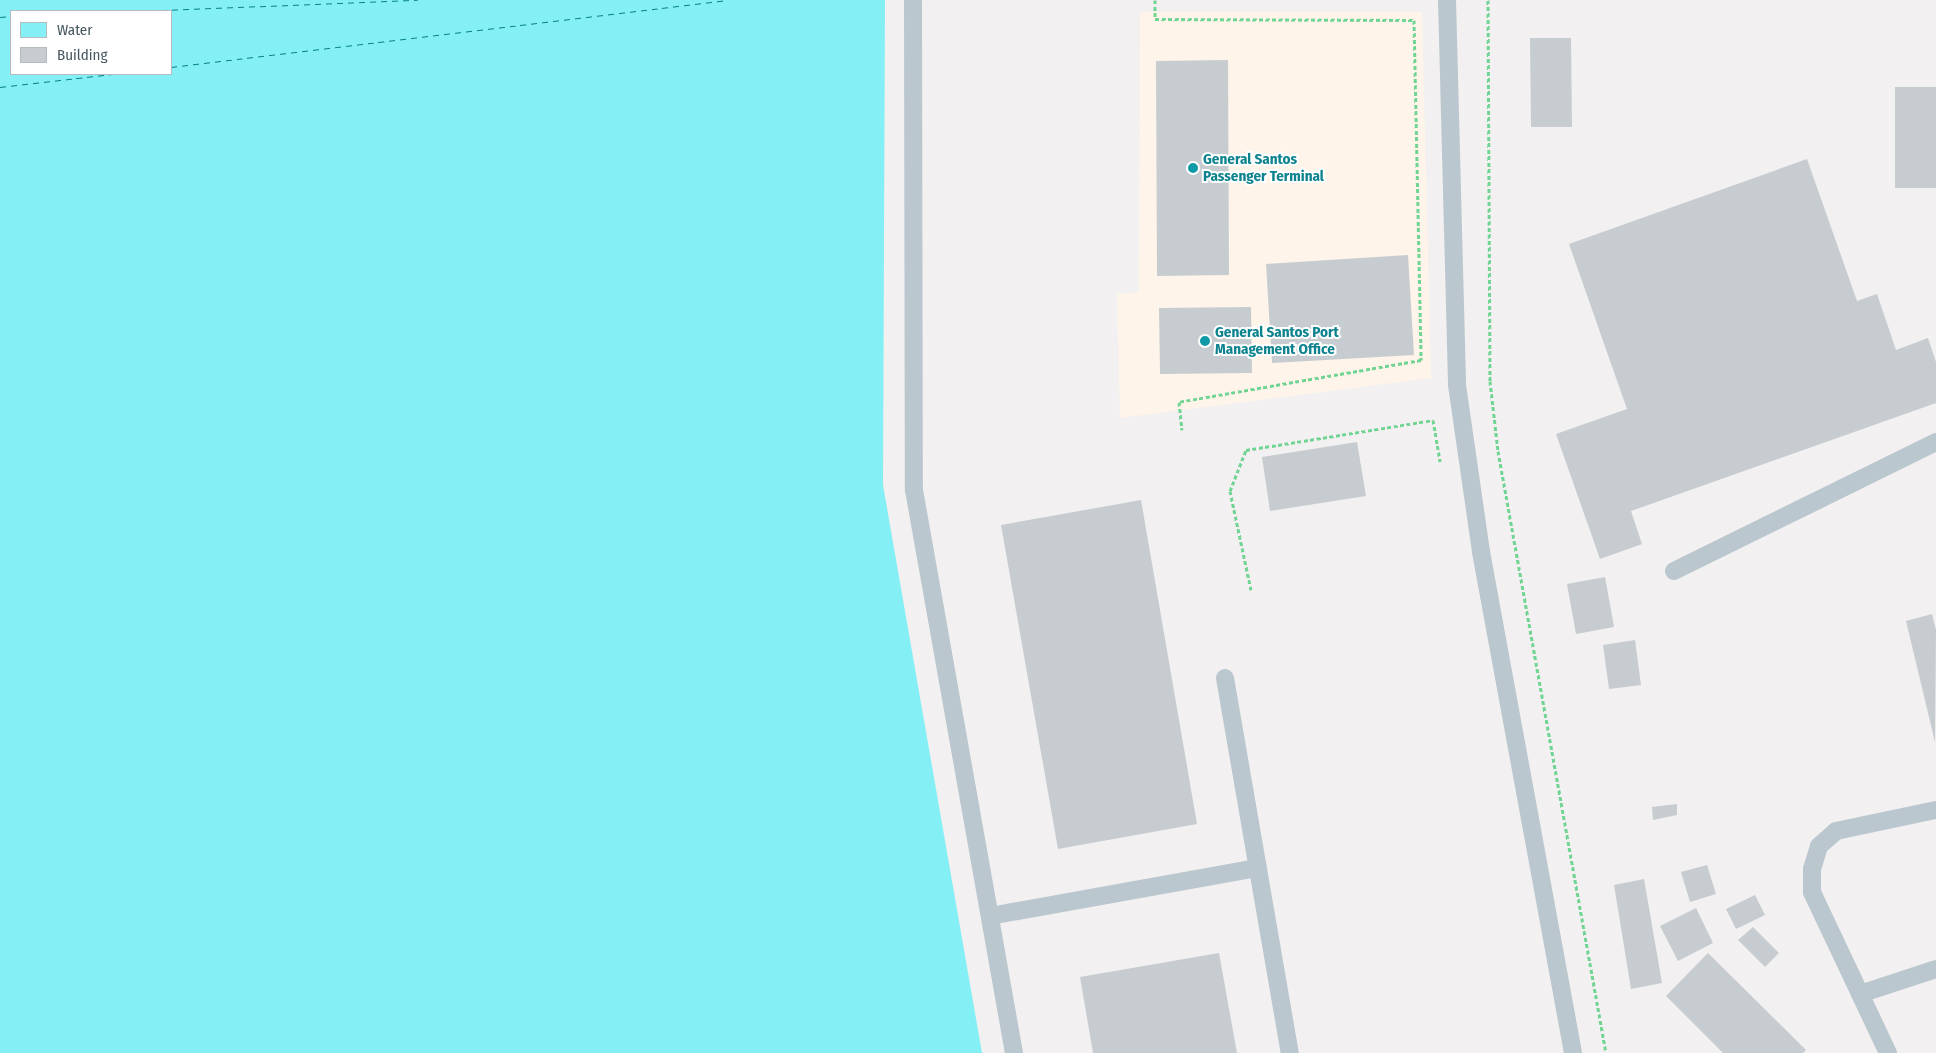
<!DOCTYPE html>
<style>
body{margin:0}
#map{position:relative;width:1936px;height:1053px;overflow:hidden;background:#f2f0f0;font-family:"Fira Sans Condensed",sans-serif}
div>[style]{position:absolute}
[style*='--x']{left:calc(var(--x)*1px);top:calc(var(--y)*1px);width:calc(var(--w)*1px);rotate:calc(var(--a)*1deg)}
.commercial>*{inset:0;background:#fef4e9}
.water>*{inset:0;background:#84eff4}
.ferry>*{height:1px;margin-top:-0.5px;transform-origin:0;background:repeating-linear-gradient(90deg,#058086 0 6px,transparent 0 11px)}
.building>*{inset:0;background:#c6ccd0}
.path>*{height:3px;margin-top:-1.5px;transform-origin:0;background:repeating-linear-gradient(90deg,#70d492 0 4px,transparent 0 6.5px)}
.lane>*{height:18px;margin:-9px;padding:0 9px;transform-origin:9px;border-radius:9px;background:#bac7ce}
.dots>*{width:14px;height:14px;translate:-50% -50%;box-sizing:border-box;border:2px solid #fff;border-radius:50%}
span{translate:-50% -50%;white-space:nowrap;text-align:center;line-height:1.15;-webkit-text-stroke:4px #fff;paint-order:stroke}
.culture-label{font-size:15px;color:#0d838f;font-weight:700}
.left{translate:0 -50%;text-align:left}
.legend{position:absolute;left:10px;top:10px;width:162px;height:65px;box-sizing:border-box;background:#fff;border:1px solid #b5bcbf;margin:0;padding:6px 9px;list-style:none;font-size:15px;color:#46575f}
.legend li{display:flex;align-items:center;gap:10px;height:25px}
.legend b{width:25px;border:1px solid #b5bcbf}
</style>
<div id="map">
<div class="commercial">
<div style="clip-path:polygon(1140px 12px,1422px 12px,1431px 378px,1120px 418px,1117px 294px,1139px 292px)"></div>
</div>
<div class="water">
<div style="clip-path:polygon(evenodd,0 0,885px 0,883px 485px,982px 1053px,0 1053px,0 0,11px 11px,171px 11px,171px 74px,11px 74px,11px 11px)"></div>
</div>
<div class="ferry">
<div style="--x:139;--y:11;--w:279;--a:-2.3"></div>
<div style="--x:0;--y:17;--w:11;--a:-5"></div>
<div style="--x:171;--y:67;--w:561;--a:-6.86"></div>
<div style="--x:0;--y:87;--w:113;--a:-6.6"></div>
</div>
<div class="building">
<div style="clip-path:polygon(1530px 38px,1571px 38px,1572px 127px,1531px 127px)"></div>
<div style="clip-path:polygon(1228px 60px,1229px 275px,1157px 276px,1156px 61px)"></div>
<div style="clip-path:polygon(1895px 87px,1936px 87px,1936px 188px,1895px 188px)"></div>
<div style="clip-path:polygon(1807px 159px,1857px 301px,1877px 294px,1896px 350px,1928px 338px,1936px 362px,1936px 403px,1631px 511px,1642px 544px,1600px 559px,1556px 434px,1627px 409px,1569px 244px)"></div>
<div style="clip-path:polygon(1408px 255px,1414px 355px,1272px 363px,1266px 264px)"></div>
<div style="clip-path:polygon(1251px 307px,1252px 373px,1160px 374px,1159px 308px)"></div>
<div style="clip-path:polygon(1357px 442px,1366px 496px,1270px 511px,1262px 457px)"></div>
<div style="clip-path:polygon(1141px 500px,1197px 824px,1058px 849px,1001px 525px)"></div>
<div style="clip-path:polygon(1605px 577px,1614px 627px,1576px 634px,1567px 584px)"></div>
<div style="clip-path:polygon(1932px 614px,1936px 630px,1935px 742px,1906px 621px)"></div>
<div style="clip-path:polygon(1635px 640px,1641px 685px,1609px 689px,1603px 645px)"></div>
<div style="clip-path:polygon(1677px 804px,1677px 815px,1653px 820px,1652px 807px)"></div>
<div style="clip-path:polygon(1707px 865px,1716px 894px,1690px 902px,1681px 872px)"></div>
<div style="clip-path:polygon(1644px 879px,1662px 983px,1631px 989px,1614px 885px)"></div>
<div style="clip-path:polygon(1755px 895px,1765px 915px,1736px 929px,1726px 909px)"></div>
<div style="clip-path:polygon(1696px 908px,1713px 943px,1678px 961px,1660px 926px)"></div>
<div style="clip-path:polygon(1753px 927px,1779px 953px,1765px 967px,1738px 940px)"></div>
<div style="clip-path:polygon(1219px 953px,1237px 1053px,1093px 1053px,1080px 977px)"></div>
<div style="clip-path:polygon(1708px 953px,1806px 1050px,1803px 1053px,1723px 1053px,1666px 996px)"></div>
</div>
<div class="path">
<div style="--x:1155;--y:0;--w:19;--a:90"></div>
<div style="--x:1155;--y:19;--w:259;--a:0.2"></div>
<div style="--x:1414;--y:20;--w:340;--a:88.8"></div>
<div style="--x:1421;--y:360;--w:246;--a:170.2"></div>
<div style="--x:1179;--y:402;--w:28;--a:84"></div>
<div style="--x:1488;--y:0;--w:381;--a:89.7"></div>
<div style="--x:1490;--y:381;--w:70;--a:83.5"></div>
<div style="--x:1498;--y:451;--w:612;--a:79.83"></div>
<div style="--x:1251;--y:590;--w:101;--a:-102"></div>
<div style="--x:1230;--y:491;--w:44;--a:-68.7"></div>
<div style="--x:1246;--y:450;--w:189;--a:-9.1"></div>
<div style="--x:1433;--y:420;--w:42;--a:80.3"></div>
</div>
<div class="lane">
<div style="--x:913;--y:0;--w:490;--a:89.9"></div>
<div style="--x:914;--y:490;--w:572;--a:79.93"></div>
<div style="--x:1447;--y:0;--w:385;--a:88.5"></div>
<div style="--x:1457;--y:385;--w:169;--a:81.8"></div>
<div style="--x:1481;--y:552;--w:509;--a:79.59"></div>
<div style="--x:1674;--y:571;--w:292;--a:-26.2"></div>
<div style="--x:1225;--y:678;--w:381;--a:80.2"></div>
<div style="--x:990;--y:916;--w:272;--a:-10.2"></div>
<div style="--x:1860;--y:994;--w:80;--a:-18.2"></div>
<div style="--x:1888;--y:1053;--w:178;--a:-115.3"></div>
<div style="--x:1812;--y:892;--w:23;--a:-90"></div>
<div style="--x:1812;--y:869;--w:24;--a:-73"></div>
<div style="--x:1819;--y:846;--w:23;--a:-41"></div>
<div style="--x:1836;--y:831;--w:102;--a:-11.9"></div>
</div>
<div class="dots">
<div style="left:1193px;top:168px;background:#0f9aa8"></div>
<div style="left:1205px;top:341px;background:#0f9aa8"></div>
</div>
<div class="culture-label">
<span class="left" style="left:1203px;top:168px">General Santos<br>Passenger Terminal</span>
<span class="left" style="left:1215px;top:341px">General Santos Port<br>Management Office</span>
</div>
<ul class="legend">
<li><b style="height:14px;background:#84eff4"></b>Water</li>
<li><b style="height:14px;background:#c6ccd0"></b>Building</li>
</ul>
</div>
